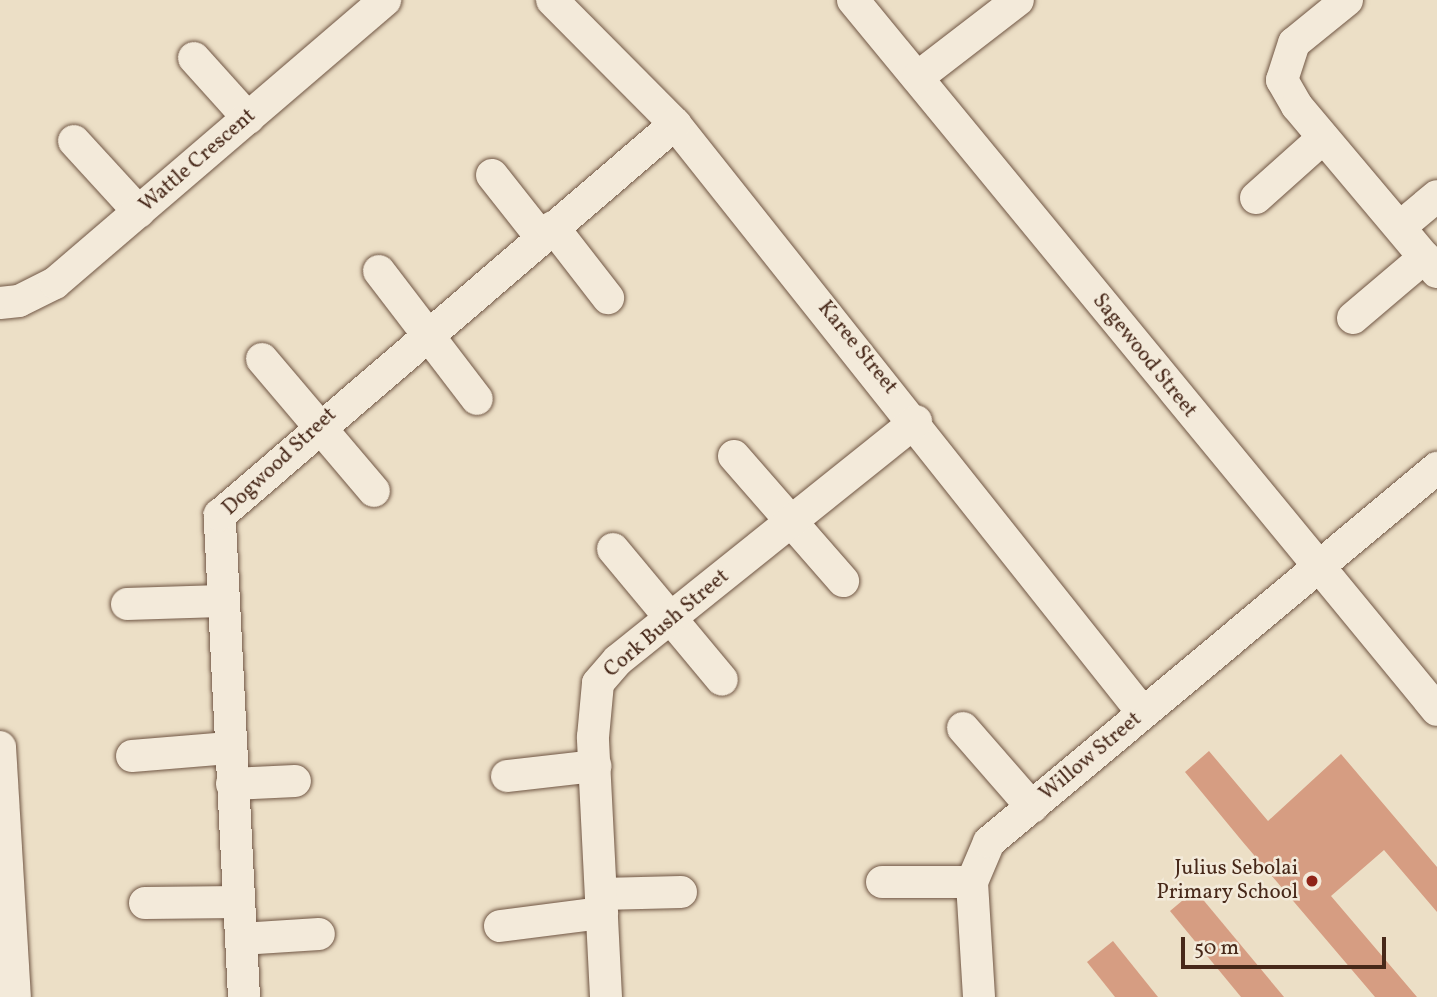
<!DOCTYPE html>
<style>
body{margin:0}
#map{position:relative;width:1437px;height:997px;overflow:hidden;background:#ecdfc6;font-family:Vollkorn,serif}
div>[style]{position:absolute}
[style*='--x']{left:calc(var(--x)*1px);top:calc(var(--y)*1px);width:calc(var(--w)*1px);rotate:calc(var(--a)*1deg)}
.building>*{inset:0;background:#d69d82}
.roads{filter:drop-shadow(0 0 2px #705644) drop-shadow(0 0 2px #705644)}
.minor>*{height:32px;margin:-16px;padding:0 16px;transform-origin:16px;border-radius:16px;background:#f3eada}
.dots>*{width:19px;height:19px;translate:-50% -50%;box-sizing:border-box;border:4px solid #f3eada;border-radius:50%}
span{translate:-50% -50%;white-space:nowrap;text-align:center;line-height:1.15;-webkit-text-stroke:5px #f3eada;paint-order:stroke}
.street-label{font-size:21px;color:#472819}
.poi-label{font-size:21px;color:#472819}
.right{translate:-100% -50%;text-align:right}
.scale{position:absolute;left:1181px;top:937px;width:205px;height:32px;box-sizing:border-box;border:4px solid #472819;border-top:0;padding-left:9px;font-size:21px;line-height:24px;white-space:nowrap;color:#472819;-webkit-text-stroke:5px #f3eada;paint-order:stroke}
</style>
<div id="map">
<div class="building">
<div style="clip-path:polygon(1209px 751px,1268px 821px,1341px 754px,1437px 867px,1437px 912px,1384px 850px,1331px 896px,1417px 997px,1375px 997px,1242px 841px,1185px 772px)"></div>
<div style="clip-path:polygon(1195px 890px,1284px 997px,1241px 997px,1170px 911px)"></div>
<div style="clip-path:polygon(1113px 941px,1158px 997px,1115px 997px,1087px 962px)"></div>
</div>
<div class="roads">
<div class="minor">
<div style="--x:552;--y:0;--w:175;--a:45.2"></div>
<div style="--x:675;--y:124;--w:752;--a:51.53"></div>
<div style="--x:853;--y:0;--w:919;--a:50.56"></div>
<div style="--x:1347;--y:0;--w:68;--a:140.9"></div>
<div style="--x:1294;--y:43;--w:39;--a:108"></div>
<div style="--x:1282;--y:80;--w:30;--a:60"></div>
<div style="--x:1297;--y:106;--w:217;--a:49.9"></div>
<div style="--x:194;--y:58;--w:81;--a:48"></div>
<div style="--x:918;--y:77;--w:126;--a:-37.6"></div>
<div style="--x:74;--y:141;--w:96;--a:47.5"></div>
<div style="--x:492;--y:175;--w:79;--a:51.7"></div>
<div style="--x:1256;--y:198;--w:90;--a:-41.8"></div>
<div style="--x:553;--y:227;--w:90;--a:52.2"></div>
<div style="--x:1400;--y:227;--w:48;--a:-40"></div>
<div style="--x:379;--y:271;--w:161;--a:52.6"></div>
<div style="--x:0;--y:303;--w:19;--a:-6"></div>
<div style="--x:19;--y:301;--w:40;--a:-26.6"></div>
<div style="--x:55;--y:283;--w:435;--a:-40.6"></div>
<div style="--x:1353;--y:318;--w:94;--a:-40.3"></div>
<div style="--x:262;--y:359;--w:173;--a:49.7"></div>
<div style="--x:734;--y:456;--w:166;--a:48.9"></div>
<div style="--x:613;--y:549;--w:170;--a:50.2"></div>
<div style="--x:127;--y:604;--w:94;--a:-1.8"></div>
<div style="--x:963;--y:728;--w:105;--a:48.9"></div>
<div style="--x:0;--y:747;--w:250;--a:86.6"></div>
<div style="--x:132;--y:756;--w:97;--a:-4.7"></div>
<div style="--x:507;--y:776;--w:89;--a:-6.5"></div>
<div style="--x:232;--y:784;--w:63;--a:-2.7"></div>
<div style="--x:882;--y:882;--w:90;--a:0"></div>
<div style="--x:601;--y:894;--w:80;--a:-1.4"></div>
<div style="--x:145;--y:903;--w:94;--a:-0.6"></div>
<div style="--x:500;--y:926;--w:103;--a:-7.3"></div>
<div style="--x:241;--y:939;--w:78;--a:-3.7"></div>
<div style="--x:244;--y:997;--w:483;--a:-92.9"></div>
<div style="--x:220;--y:515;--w:600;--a:-40.67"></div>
<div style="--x:606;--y:997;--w:260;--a:-92.9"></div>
<div style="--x:593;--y:737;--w:54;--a:-84.7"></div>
<div style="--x:598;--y:683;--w:30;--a:-49"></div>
<div style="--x:618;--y:660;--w:382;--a:-38.7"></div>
<div style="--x:979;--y:997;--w:115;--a:-93.5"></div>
<div style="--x:972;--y:882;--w:43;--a:-67"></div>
<div style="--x:989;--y:842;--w:584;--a:-39.86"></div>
</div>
</div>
<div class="dots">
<div style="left:1312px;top:881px;background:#8f2418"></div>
</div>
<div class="street-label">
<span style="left:198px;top:161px;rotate:-41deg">Wattle Crescent</span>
<span style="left:857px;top:348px;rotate:51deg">Karee Street</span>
<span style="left:1144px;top:356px;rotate:51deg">Sagewood Street</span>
<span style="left:280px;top:462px;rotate:-43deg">Dogwood Street</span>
<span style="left:667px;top:624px;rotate:-40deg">Cork Bush Street</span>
<span style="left:1091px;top:757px;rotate:-40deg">Willow Street</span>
</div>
<div class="poi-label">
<span class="right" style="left:1298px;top:881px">Julius Sebolai<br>Primary School</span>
</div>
<div class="scale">50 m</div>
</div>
